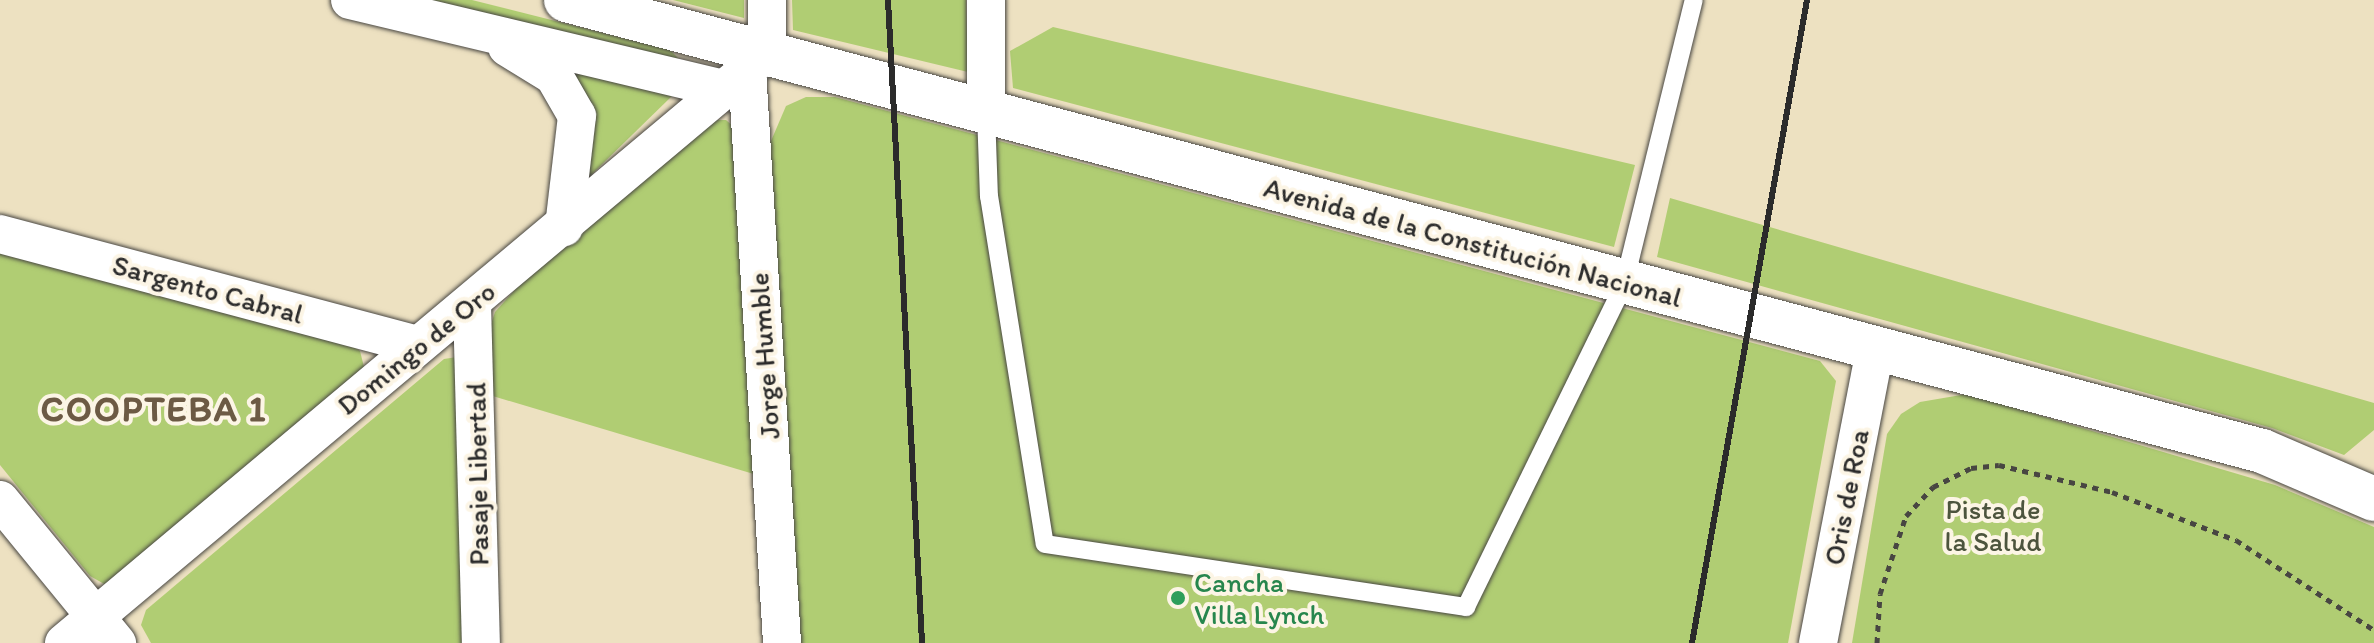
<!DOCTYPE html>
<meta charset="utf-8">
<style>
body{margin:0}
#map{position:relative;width:2374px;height:643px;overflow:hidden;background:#ede1c1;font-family:Itim,sans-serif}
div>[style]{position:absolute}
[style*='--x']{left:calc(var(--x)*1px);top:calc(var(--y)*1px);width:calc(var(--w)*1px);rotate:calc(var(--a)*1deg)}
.green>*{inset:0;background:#b0cd73}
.path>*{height:5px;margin-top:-2.5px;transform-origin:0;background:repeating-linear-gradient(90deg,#484642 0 6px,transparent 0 12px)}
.roads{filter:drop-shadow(0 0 2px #484642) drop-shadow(0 0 2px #484642)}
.lane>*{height:18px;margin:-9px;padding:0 9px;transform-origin:9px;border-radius:9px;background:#fff}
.street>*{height:38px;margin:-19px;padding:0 19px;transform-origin:19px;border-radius:19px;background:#fff}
.secondary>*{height:44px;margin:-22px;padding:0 22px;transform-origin:22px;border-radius:22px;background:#fff}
.rail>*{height:6px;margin:-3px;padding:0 3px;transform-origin:3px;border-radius:3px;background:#2b2b2b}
.dots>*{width:22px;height:22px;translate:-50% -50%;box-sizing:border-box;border:4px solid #fcf5e5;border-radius:50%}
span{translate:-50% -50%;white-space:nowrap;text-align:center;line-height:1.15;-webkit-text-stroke:8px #fcf5e5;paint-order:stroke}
.street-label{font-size:28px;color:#2b2b2b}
.park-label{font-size:28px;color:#4c543d}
.leisure-label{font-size:28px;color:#27864d}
.left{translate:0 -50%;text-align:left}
.district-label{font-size:36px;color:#6c5a44;font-weight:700;letter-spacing:2px}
</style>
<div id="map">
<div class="green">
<div style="clip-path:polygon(402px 0,472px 0,670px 50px,680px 60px)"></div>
<div style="clip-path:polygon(673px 0,744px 0,744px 18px)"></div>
<div style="clip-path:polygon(792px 0,966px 0,968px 72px,793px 30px)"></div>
<div style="clip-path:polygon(1053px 27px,1635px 165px,1614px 247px,1013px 88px,1010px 51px)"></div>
<div style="clip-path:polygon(538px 58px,672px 96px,590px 176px,580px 178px)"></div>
<div style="clip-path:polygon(806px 97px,835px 97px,1820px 361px,1836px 381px,1788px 643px,800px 643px,768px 148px,786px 106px)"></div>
<div style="clip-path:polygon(715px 120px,726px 120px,735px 128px,757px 475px,486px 394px,484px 346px,495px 312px,520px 284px)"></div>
<div style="clip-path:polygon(1670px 198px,2374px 403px,2374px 430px,2344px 455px,2272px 428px,1657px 257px)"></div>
<div style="clip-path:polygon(0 251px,347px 342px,360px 351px,364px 367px,106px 585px,90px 576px,0 465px)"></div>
<div style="clip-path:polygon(457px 357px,470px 643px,151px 643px,141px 625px,146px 610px,444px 359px)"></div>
<div style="clip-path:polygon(1967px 394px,2275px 485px,2374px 527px,2374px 643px,1852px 643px,1887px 434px,1901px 414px,1920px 402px)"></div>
</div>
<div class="path">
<div style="--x:1877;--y:643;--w:49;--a:-86.5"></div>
<div style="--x:1880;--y:594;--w:82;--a:-71.6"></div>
<div style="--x:1906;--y:516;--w:40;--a:-47"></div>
<div style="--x:1933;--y:487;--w:42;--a:-26.6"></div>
<div style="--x:1971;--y:468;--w:28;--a:-6"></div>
<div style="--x:1999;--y:465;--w:116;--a:13.4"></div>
<div style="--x:2112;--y:492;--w:133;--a:21.2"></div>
<div style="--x:2236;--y:540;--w:165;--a:33.1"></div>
</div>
<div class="roads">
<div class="lane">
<div style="--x:986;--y:112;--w:84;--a:88"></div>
<div style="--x:989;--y:196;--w:352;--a:80.9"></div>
<div style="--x:1045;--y:544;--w:426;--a:8.5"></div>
<div style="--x:1466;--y:607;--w:360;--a:-63.9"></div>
<div style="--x:1624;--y:284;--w:292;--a:-76.2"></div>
</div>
<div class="street">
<div style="--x:350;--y:0;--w:385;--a:13.4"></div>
<div style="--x:986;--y:0;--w:109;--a:90"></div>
<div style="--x:507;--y:47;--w:55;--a:31.7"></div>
<div style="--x:554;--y:76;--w:46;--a:60.1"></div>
<div style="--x:577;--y:116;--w:112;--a:96.7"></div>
<div style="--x:747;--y:70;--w:574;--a:86.5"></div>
<div style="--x:0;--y:234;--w:431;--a:14.9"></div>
<div style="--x:472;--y:304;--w:339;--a:88.5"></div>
<div style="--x:0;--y:500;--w:185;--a:50.7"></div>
<div style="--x:64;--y:643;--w:892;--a:-39.99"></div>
<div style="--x:747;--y:70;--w:27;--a:-42"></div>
<div style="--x:767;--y:52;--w:52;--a:-90"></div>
<div style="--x:1818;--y:643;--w:298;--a:-79"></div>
</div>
<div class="secondary">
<div style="--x:566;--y:0;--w:1755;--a:14.89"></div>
<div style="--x:2262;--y:451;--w:122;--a:23.2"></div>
</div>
</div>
<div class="rail">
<div style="--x:888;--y:0;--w:644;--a:86.97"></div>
<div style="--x:1692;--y:643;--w:653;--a:-79.86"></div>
</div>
<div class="dots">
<div style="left:1178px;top:598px;background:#2e9e5b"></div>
</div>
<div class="street-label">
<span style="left:1473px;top:242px;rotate:15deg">Avenida de la Constitución Nacional</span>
<span style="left:208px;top:289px;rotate:15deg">Sargento Cabral</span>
<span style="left:416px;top:348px;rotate:-39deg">Domingo de Oro</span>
<span style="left:764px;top:356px;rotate:-94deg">Jorge Humble</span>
<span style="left:477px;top:474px;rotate:-91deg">Pasaje Libertad</span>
<span style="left:1846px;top:497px;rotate:-79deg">Oris de Roa</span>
</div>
<div class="park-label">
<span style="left:1993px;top:525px">Pista de<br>la Salud</span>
</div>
<div class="leisure-label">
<span class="left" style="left:1194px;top:598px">Cancha<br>Villa Lynch</span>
</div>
<div class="district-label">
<span style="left:154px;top:409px">COOPTEBA 1</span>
</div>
</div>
